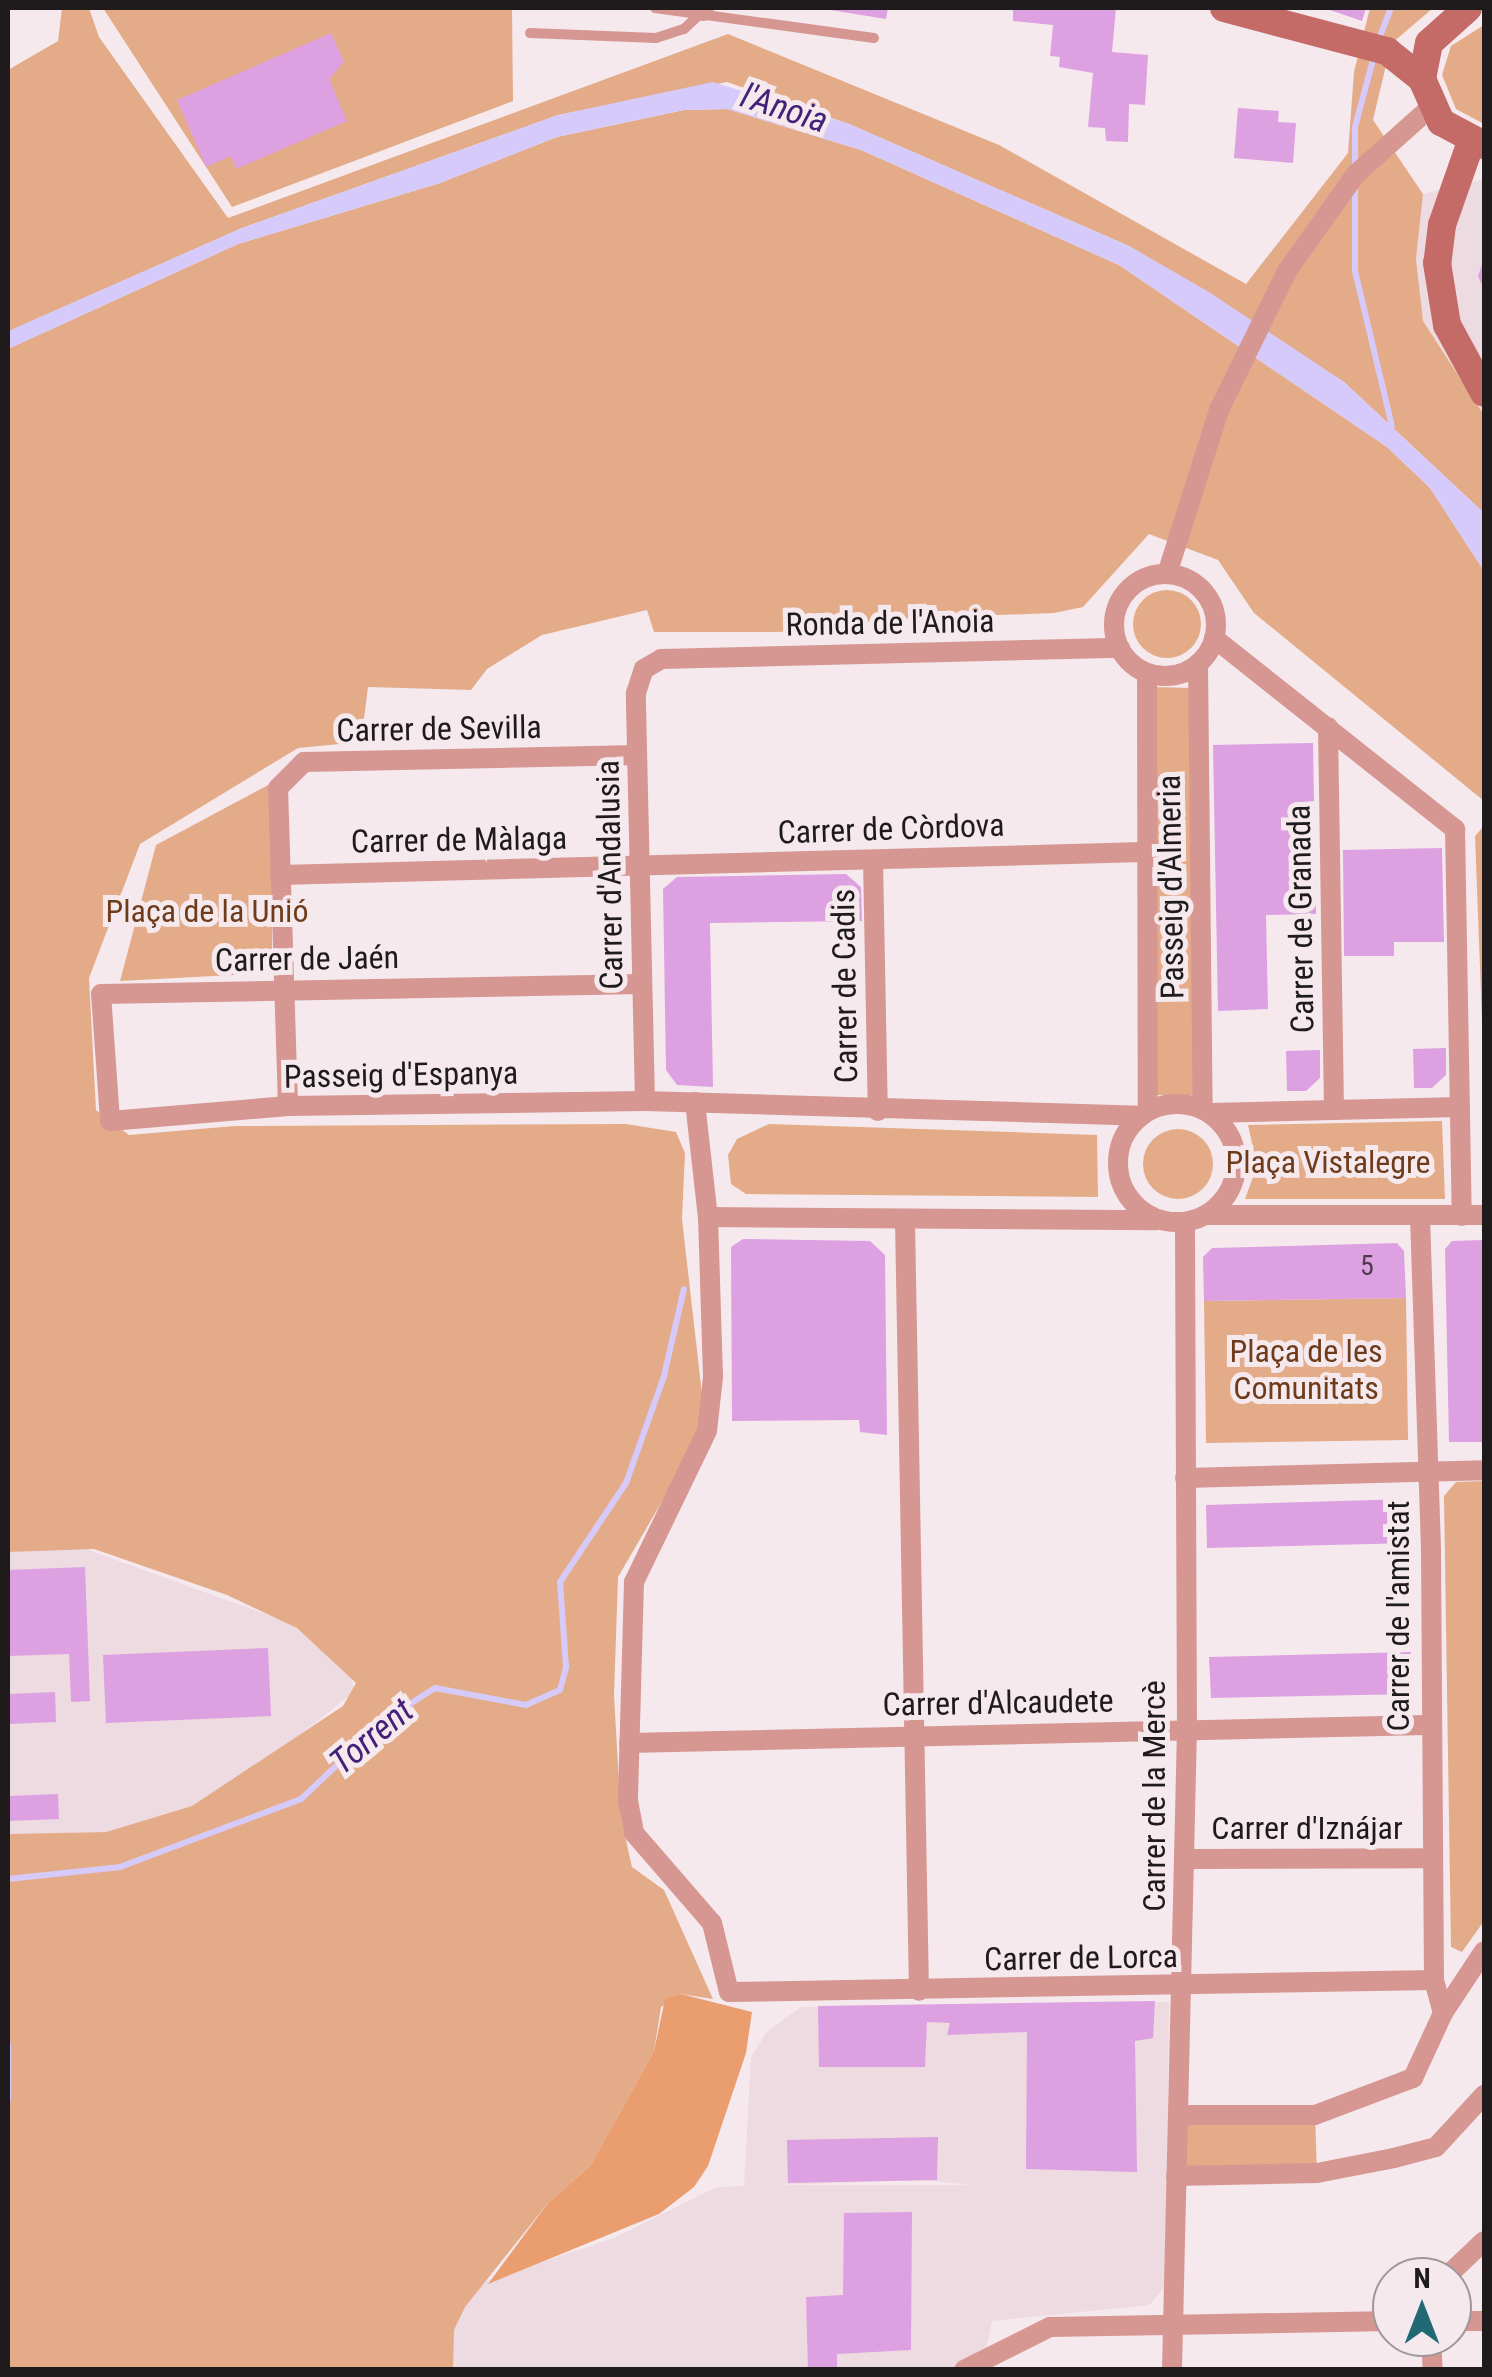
<!DOCTYPE html>
<meta charset="utf-8">
<style>
body{margin:0}
#map{position:relative;width:1492px;height:2377px;overflow:hidden;background:#f5e9ee;font-family:"Roboto Condensed",sans-serif}
div>[style]{position:absolute}
[style*='--x']{left:calc(var(--x)*1px);top:calc(var(--y)*1px);width:calc(var(--w)*1px);rotate:calc(var(--a)*1deg)}
.built>*{inset:0;background:#eedae1}
.green>*{inset:0;background:#e4ab89}
.round{border-radius:50%}
.forest>*{inset:0;background:#ea9e6f}
.water>*{inset:0;background:#d6cafa}
.stream>*{height:6px;margin:-3px;padding:0 3px;transform-origin:3px;border-radius:3px;background:#d6cafa}
.building>*{inset:0;background:#dda0e0}
.lane>*{height:10px;margin:-5px;padding:0 5px;transform-origin:5px;border-radius:5px;background:#d69793}
.street>*{height:20px;margin:-10px;padding:0 10px;transform-origin:10px;border-radius:10px;background:#d69793}
.street>.ring{margin:-10px;padding:0;box-sizing:content-box;background:none;border:20px solid #d69793;border-radius:50%}
.secondary>*{height:28px;margin:-14px;padding:0 14px;transform-origin:14px;border-radius:14px;background:#c56b67}
span{translate:-50% -50%;white-space:nowrap;text-align:center;line-height:1.15;-webkit-text-stroke:10px #f5e9ee;paint-order:stroke}
.number-label{font-size:28px;color:#4e3c4d}
.number-label span{-webkit-text-stroke-width:0}
.street-label{font-size:32px;color:#1f1b1c}
.park-label{font-size:32px;color:#6e3c1a}
.water-label{font-size:35px;color:#432179;font-style:italic}
.frame{position:absolute;inset:0;border:10px solid #1f1b1c;pointer-events:none}
.north{position:absolute;left:1372px;top:2257px;width:100px;height:100px;box-sizing:border-box;background:#f5e9ee;border:2px solid #9f979a;border-radius:50%;rotate:0deg;font-size:28px;font-weight:700;line-height:40px;text-align:center;color:#1f1b1c}
.north::after{content:'';display:block;margin:auto;width:35px;height:45px;background:#216a75;clip-path:polygon(50% 0,100% 100%,50% 72%,0 100%)}
</style>
<div id="map">
<div class="built">
<div style="clip-path:polygon(1484px 179px,1484px 415px,1423px 322px,1416px 259px,1423px 194px)"></div>
<div style="clip-path:polygon(83px 1548px,290px 1623px,351px 1672px,354px 1692px,256px 1769px,192px 1806px,106px 1832px,8px 1834px,8px 1552px)"></div>
<div style="clip-path:polygon(evenodd,1169px 2002px,1166px 2284px,1150px 2305px,992px 2321px,985px 2355px,964px 2369px,444px 2370px,462px 2289px,614px 2238px,717px 2187px,744px 2186px,751px 2057px,767px 2032px,801px 2007px,1169px 2002px,922px 2180px,970px 2185px,774px 2185px,922px 2180px)"></div>
</div>
<div class="green">
<div style="clip-path:polygon(62px 8px,89px 8px,99px 37px,228px 218px,728px 34px,999px 145px,1246px 284px,1348px 153px,1354px 72px,1370px 8px,1433px 8px,1391px 44px,1373px 120px,1423px 194px,1416px 259px,1423px 321px,1484px 415px,1484px 513px,1344px 382px,1129px 246px,849px 124px,727px 82px,558px 115px,242px 228px,8px 332px,8px 70px,58px 41px)"></div>
<div style="clip-path:polygon(103px 8px,512px 8px,513px 101px,232px 207px)"></div>
<div style="clip-path:polygon(1484px 25px,1484px 124px,1456px 109px,1442px 75px,1451px 46px)"></div>
<div style="clip-path:polygon(727px 109px,861px 150px,1119px 265px,1387px 447px,1430px 488px,1484px 571px,1484px 801px,1254px 613px,1218px 560px,1149px 534px,1083px 607px,1054px 613px,892px 619px,779px 632px,654px 632px,647px 610px,542px 635px,487px 669px,471px 690px,368px 687px,361px 742px,298px 748px,140px 844px,89px 978px,96px 1110px,129px 1135px,235px 1126px,626px 1124px,676px 1132px,685px 1153px,682px 1219px,703px 1403px,693px 1448px,618px 1577px,614px 1695px,621px 1818px,632px 1867px,664px 1890px,713px 1999px,681px 1994px,661px 2007px,654px 2051px,590px 2166px,548px 2203px,465px 2307px,454px 2330px,453px 2369px,8px 2369px,8px 1834px,106px 1832px,192px 1806px,343px 1706px,356px 1683px,297px 1628px,227px 1595px,94px 1549px,8px 1552px,8px 349px,238px 244px,440px 183px,557px 137px,684px 110px)"></div>
<div class="round" style="left:1133px;top:590px;width:68px;height:68px"></div>
<div style="clip-path:polygon(1152px 687px,1192px 688px,1195px 1095px,1153px 1095px)"></div>
<div style="clip-path:polygon(272px 783px,272px 973px,120px 981px,156px 845px)"></div>
<div style="clip-path:polygon(1484px 826px,1484px 1073px,1475px 836px)"></div>
<div style="clip-path:polygon(1442px 1121px,1445px 1199px,1245px 1199px,1257px 1166px,1248px 1125px)"></div>
<div style="clip-path:polygon(769px 1124px,1097px 1135px,1098px 1197px,746px 1194px,731px 1184px,728px 1155px,737px 1139px)"></div>
<div class="round" style="left:1143px;top:1129px;width:70px;height:70px"></div>
<div style="clip-path:polygon(1406px 1298px,1408px 1440px,1206px 1443px,1204px 1301px)"></div>
<div style="clip-path:polygon(1484px 1481px,1484px 1921px,1462px 1952px,1451px 1947px,1444px 1496px,1456px 1482px)"></div>
<div style="clip-path:polygon(1180px 2115px,1315px 2115px,1317px 2173px,1176px 2176px)"></div>
</div>
<div class="forest">
<div style="clip-path:polygon(681px 1994px,752px 2012px,746px 2053px,708px 2166px,694px 2187px,659px 2214px,488px 2284px,548px 2203px,590px 2166px,654px 2051px,665px 1999px)"></div>
</div>
<div class="water">
<div style="clip-path:polygon(713px 82px,849px 124px,1129px 246px,1209px 292px,1344px 382px,1484px 513px,1484px 571px,1430px 488px,1387px 447px,1119px 265px,861px 150px,727px 109px,684px 110px,557px 137px,440px 183px,238px 244px,8px 349px,8px 332px,15px 328px,242px 228px,558px 115px)"></div>
</div>
<div class="stream">
<div style="--x:1379;--y:39;--w:33;--a:-69"></div>
<div style="--x:1355;--y:166;--w:39;--a:-90"></div>
<div style="--x:1355;--y:127;--w:73;--a:-75"></div>
<div style="--x:1355;--y:188;--w:83;--a:90"></div>
<div style="--x:1355;--y:271;--w:159;--a:76.6"></div>
<div style="--x:8;--y:1879;--w:113;--a:-6.1"></div>
<div style="--x:120;--y:1867;--w:193;--a:-20.6"></div>
<div style="--x:301;--y:1799;--w:117;--a:-43.3"></div>
<div style="--x:386;--y:1719;--w:58;--a:-32.3"></div>
<div style="--x:435;--y:1688;--w:93;--a:10.6"></div>
<div style="--x:526;--y:1705;--w:37;--a:-24"></div>
<div style="--x:560;--y:1690;--w:24;--a:-75"></div>
<div style="--x:566;--y:1667;--w:85;--a:-94"></div>
<div style="--x:560;--y:1582;--w:119;--a:-56.3"></div>
<div style="--x:626;--y:1483;--w:114;--a:-70.4"></div>
<div style="--x:664;--y:1376;--w:89;--a:-77.1"></div>
<div style="--x:8;--y:2044;--w:56;--a:90"></div>
</div>
<div class="building">
<div style="clip-path:polygon(818px 8px,888px 8px,886px 19px)"></div>
<div style="clip-path:polygon(1013px 8px,1116px 8px,1112px 52px,1148px 55px,1145px 105px,1129px 104px,1128px 142px,1106px 141px,1105px 128px,1088px 127px,1093px 73px,1059px 67px,1060px 57px,1050px 56px,1053px 25px,1013px 21px)"></div>
<div style="clip-path:polygon(1324px 8px,1366px 8px,1362px 21px)"></div>
<div style="clip-path:polygon(331px 33px,344px 62px,329px 79px,347px 121px,236px 169px,231px 156px,206px 167px,177px 100px)"></div>
<div style="clip-path:polygon(1238px 108px,1279px 111px,1278px 122px,1296px 123px,1293px 163px,1234px 158px)"></div>
<div style="clip-path:polygon(1484px 259px,1484px 289px,1478px 276px)"></div>
<div style="clip-path:polygon(1313px 743px,1316px 914px,1266px 915px,1268px 1009px,1218px 1011px,1213px 745px)"></div>
<div style="clip-path:polygon(1442px 848px,1444px 942px,1394px 942px,1394px 956px,1344px 956px,1343px 850px)"></div>
<div style="clip-path:polygon(846px 874px,861px 887px,862px 921px,710px 923px,713px 1087px,677px 1085px,666px 1070px,663px 889px,677px 877px)"></div>
<div style="clip-path:polygon(1446px 1048px,1446px 1075px,1432px 1088px,1414px 1088px,1413px 1049px)"></div>
<div style="clip-path:polygon(1320px 1050px,1320px 1078px,1306px 1091px,1287px 1091px,1286px 1051px)"></div>
<div style="clip-path:polygon(743px 1239px,870px 1241px,885px 1255px,887px 1435px,860px 1432px,859px 1420px,732px 1421px,731px 1247px)"></div>
<div style="clip-path:polygon(1484px 1240px,1484px 1442px,1449px 1442px,1445px 1249px,1452px 1241px)"></div>
<div style="clip-path:polygon(1397px 1243px,1404px 1251px,1406px 1298px,1204px 1301px,1203px 1257px,1212px 1248px)"></div>
<div style="clip-path:polygon(1410px 1499px,1411px 1543px,1207px 1548px,1206px 1505px)"></div>
<div style="clip-path:polygon(85px 1567px,90px 1701px,71px 1702px,69px 1654px,8px 1656px,8px 1570px)"></div>
<div style="clip-path:polygon(268px 1648px,271px 1716px,106px 1723px,103px 1655px)"></div>
<div style="clip-path:polygon(1411px 1652px,1412px 1694px,1211px 1698px,1209px 1657px)"></div>
<div style="clip-path:polygon(55px 1692px,56px 1722px,8px 1724px,8px 1694px)"></div>
<div style="clip-path:polygon(58px 1794px,59px 1819px,8px 1821px,8px 1796px)"></div>
<div style="clip-path:polygon(1155px 2001px,1153px 2038px,1135px 2041px,1137px 2172px,1026px 2169px,1027px 2032px,947px 2035px,950px 2023px,927px 2022px,925px 2067px,819px 2067px,818px 2006px)"></div>
<div style="clip-path:polygon(938px 2137px,937px 2180px,788px 2183px,787px 2140px)"></div>
<div style="clip-path:polygon(912px 2212px,911px 2350px,837px 2354px,837px 2370px,808px 2370px,806px 2297px,843px 2295px,844px 2213px)"></div>
</div>
<div class="lane">
<div style="--x:655;--y:8;--w:221;--a:7.8"></div>
<div style="--x:530;--y:33;--w:126;--a:2.3"></div>
<div style="--x:656;--y:38;--w:29;--a:-18"></div>
<div style="--x:684;--y:29;--w:26;--a:-43"></div>
</div>
<div class="street">
<div style="--x:703;--y:11;--w:3;--a:-72"></div>
<div style="--x:1167;--y:574;--w:172;--a:-72.4"></div>
<div style="--x:1219;--y:410;--w:155;--a:-63.9"></div>
<div style="--x:1287;--y:271;--w:119;--a:-54.6"></div>
<div style="--x:1356;--y:174;--w:101;--a:-41.8"></div>
<div class="ring" style="left:1114px;top:574px;width:82px;height:82px"></div>
<div style="--x:1214;--y:638;--w:308;--a:38.4"></div>
<div style="--x:1455;--y:829;--w:387;--a:89"></div>
<div style="--x:1198;--y:664;--w:445;--a:89.4"></div>
<div style="--x:1147;--y:673;--w:437;--a:89.9"></div>
<div style="--x:1328;--y:727;--w:383;--a:89.1"></div>
<div style="--x:873;--y:860;--w:251;--a:88.9"></div>
<div style="--x:280;--y:875;--w:864;--a:-1.52"></div>
<div style="--x:642;--y:984;--w:541;--a:178.94"></div>
<div style="--x:101;--y:994;--w:127;--a:85.9"></div>
<div style="--x:110;--y:1121;--w:179;--a:-4.8"></div>
<div style="--x:288;--y:1106;--w:357;--a:-0.8"></div>
<div style="--x:645;--y:1101;--w:495;--a:1.7"></div>
<div style="--x:645;--y:1101;--w:408;--a:-91.3"></div>
<div style="--x:636;--y:693;--w:25;--a:-72"></div>
<div style="--x:644;--y:669;--w:20;--a:-30"></div>
<div style="--x:661;--y:659;--w:459;--a:-1.4"></div>
<div style="--x:695;--y:1102;--w:116;--a:83.6"></div>
<div style="--x:708;--y:1217;--w:160;--a:88.2"></div>
<div style="--x:713;--y:1377;--w:54;--a:96.3"></div>
<div style="--x:707;--y:1431;--w:168;--a:115.8"></div>
<div style="--x:634;--y:1582;--w:219;--a:91.6"></div>
<div style="--x:628;--y:1801;--w:33;--a:79"></div>
<div style="--x:634;--y:1833;--w:119;--a:49.1"></div>
<div style="--x:712;--y:1923;--w:71;--a:76.2"></div>
<div style="--x:729;--y:1992;--w:705;--a:-0.98"></div>
<div class="ring" style="left:1118px;top:1104px;width:98px;height:98px"></div>
<div style="--x:288;--y:1106;--w:318;--a:-91.8"></div>
<div style="--x:278;--y:788;--w:37;--a:-45"></div>
<div style="--x:304;--y:762;--w:333;--a:-1.2"></div>
<div style="--x:1210;--y:1113;--w:250;--a:-1.4"></div>
<div style="--x:1206;--y:1215;--w:278;--a:0"></div>
<div style="--x:708;--y:1217;--w:449;--a:0.4"></div>
<div style="--x:1420;--y:1217;--w:334;--a:88.1"></div>
<div style="--x:1431;--y:1551;--w:429;--a:89.6"></div>
<div style="--x:1434;--y:1980;--w:34;--a:75"></div>
<div style="--x:905;--y:1221;--w:770;--a:88.96"></div>
<div style="--x:1185;--y:1478;--w:299;--a:-1.5"></div>
<div style="--x:629;--y:1743;--w:799;--a:-1.29"></div>
<div style="--x:1184;--y:1859;--w:247;--a:-0.2"></div>
<div style="--x:1180;--y:2115;--w:135;--a:0"></div>
<div style="--x:1315;--y:2115;--w:105;--a:-20.7"></div>
<div style="--x:1413;--y:2078;--w:72;--a:-65.2"></div>
<div style="--x:1443;--y:2013;--w:74;--a:-56.5"></div>
<div style="--x:1176;--y:2176;--w:141;--a:-1.2"></div>
<div style="--x:1317;--y:2173;--w:78;--a:-11"></div>
<div style="--x:1394;--y:2158;--w:43;--a:-14.7"></div>
<div style="--x:1436;--y:2147;--w:71;--a:-47.3"></div>
<div style="--x:1446;--y:2277;--w:52;--a:-43.5"></div>
<div style="--x:1452;--y:2321;--w:32;--a:0"></div>
<div style="--x:1431;--y:2337;--w:33;--a:87"></div>
<div style="--x:964;--y:2370;--w:96;--a:-26.6"></div>
<div style="--x:1050;--y:2327;--w:342;--a:-1"></div>
<div style="--x:1172;--y:2370;--w:640;--a:-88.66"></div>
<div style="--x:1187;--y:1730;--w:508;--a:-90.23"></div>
</div>
<div class="secondary">
<div style="--x:1224;--y:8;--w:169;--a:14.8"></div>
<div style="--x:1387;--y:51;--w:45;--a:38.7"></div>
<div style="--x:1468;--y:8;--w:52;--a:138.1"></div>
<div style="--x:1429;--y:43;--w:37;--a:101"></div>
<div style="--x:1422;--y:79;--w:47;--a:66.2"></div>
<div style="--x:1441;--y:122;--w:49;--a:28.1"></div>
<div style="--x:1471;--y:142;--w:88;--a:109.3"></div>
<div style="--x:1442;--y:225;--w:38;--a:97"></div>
<div style="--x:1437;--y:263;--w:63;--a:80.8"></div>
<div style="--x:1447;--y:325;--w:77;--a:61.4"></div>
</div>
<div class="number-label">
<span style="left:1367px;top:1266px">5</span>
</div>
<div class="street-label">
<span style="left:890px;top:623px;rotate:-1deg">Ronda de l'Anoia</span>
<span style="left:439px;top:729px;rotate:-1deg">Carrer de Sevilla</span>
<span style="left:891px;top:829px;rotate:-2deg">Carrer de Còrdova</span>
<span style="left:459px;top:840px;rotate:-1deg">Carrer de Màlaga</span>
<span style="left:610px;top:875px;rotate:-91deg">Carrer d'Andalusia</span>
<span style="left:1171px;top:887px;rotate:-91deg">Passeig d'Almeria</span>
<span style="left:1301px;top:919px;rotate:-91deg">Carrer de Granada</span>
<span style="left:307px;top:959px;rotate:-1deg">Carrer de Jaén</span>
<span style="left:845px;top:986px;rotate:-91deg">Carrer de Cadis</span>
<span style="left:401px;top:1075px;rotate:-1deg">Passeig d'Espanya</span>
<span style="left:1398px;top:1616px;rotate:-90deg">Carrer de l'amistat</span>
<span style="left:998px;top:1703px;rotate:-1deg">Carrer d'Alcaudete</span>
<span style="left:1154px;top:1796px;rotate:-90deg">Carrer de la Mercè</span>
<span style="left:1307px;top:1828px">Carrer d'Iznájar</span>
<span style="left:1081px;top:1958px;rotate:-1deg">Carrer de Lorca</span>
</div>
<div class="park-label">
<span style="left:207px;top:911px">Plaça de la Unió</span>
<span style="left:1328px;top:1162px">Plaça Vistalegre</span>
<span style="left:1306px;top:1370px">Plaça de les<br>Comunitats</span>
</div>
<div class="water-label">
<span style="left:784px;top:109px;rotate:18deg">l'Anoia</span>
<span style="left:372px;top:1737px;rotate:-40deg">Torrent</span>
</div>
<div class="frame"></div>
<div class="north">N</div>
</div>
